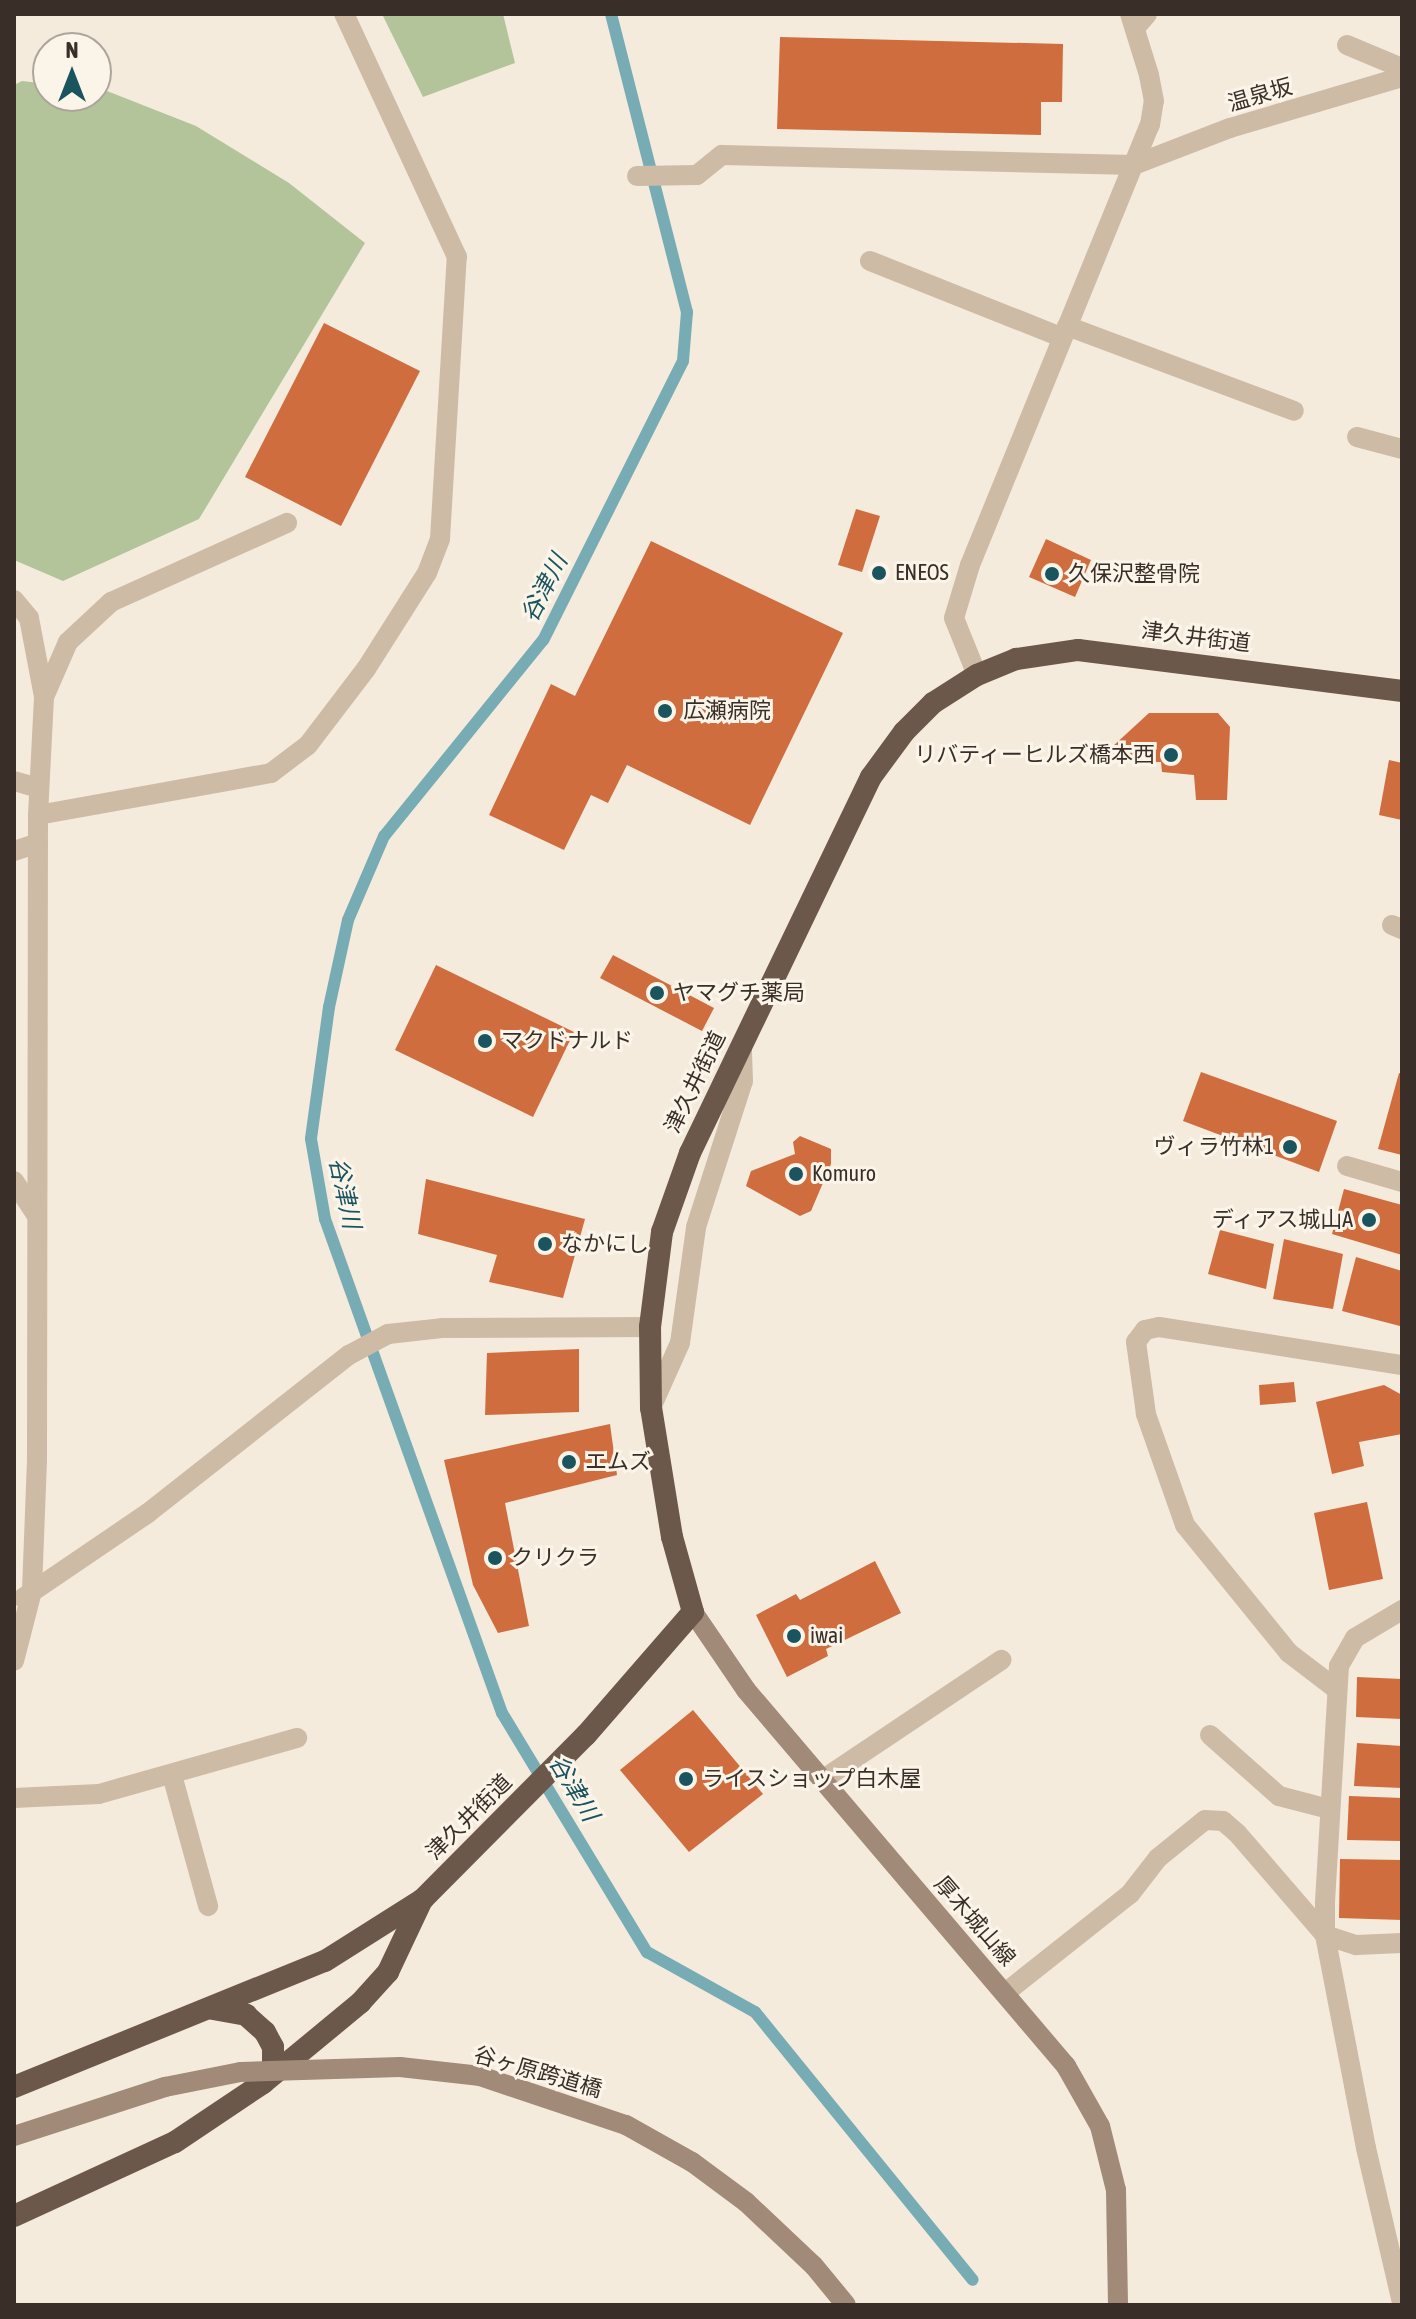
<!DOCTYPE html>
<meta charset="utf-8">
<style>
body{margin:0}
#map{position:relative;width:1416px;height:2319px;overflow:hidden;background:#f4ebdc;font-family:"Asap Condensed","Noto Sans JP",sans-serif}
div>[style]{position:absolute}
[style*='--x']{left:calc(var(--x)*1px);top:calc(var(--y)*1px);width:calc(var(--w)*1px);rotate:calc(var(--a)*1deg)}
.green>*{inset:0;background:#b3c49a}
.stream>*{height:12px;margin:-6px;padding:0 6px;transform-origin:6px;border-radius:6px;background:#78acb4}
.building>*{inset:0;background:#cf6d3e}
.service>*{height:20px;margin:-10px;padding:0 10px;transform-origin:10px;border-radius:10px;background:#cdbba6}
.minor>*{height:20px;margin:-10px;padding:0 10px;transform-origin:10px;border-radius:10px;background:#cdbba6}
.tertiary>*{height:20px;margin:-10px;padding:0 10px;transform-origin:10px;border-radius:10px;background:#cdbba6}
.secondary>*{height:20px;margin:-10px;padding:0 10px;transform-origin:10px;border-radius:10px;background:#a18a77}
.trunk>*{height:22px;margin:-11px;padding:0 11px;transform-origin:11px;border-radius:11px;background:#6c584b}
.secondary-bridge>*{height:20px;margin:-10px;padding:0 10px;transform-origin:10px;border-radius:10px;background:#a18a77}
.dots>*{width:22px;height:22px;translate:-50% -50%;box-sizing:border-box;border:4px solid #fbf4e9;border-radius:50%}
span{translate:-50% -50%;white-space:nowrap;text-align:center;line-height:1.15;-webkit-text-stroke:6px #fbf4e9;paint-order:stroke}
.street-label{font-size:22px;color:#392f28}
.poi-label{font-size:22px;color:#392f28}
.left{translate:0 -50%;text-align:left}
.right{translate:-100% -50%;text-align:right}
.water-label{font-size:24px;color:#1a545e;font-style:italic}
.frame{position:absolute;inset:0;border:16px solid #392f28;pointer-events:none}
.north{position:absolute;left:32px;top:32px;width:80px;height:80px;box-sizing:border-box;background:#fbf4e9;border:2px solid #ada59c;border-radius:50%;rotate:0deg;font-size:22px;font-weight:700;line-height:32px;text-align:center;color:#392f28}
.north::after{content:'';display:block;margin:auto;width:28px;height:36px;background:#1a545e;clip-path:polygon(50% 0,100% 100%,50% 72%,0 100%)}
</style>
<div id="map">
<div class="green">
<div style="clip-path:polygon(382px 14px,503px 14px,515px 63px,423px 97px)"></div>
<div style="clip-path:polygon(22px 81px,48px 84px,48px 96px,96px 96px,96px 90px,107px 91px,196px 126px,289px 183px,365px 243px,199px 519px,63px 581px,14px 560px,14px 85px)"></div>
</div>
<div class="stream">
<div style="--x:611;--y:14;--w:308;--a:75.7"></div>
<div style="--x:687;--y:312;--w:49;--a:94.7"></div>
<div style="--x:683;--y:361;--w:312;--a:116.6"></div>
<div style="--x:543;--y:640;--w:252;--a:129"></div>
<div style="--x:384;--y:836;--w:91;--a:113.2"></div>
<div style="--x:348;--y:920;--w:89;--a:102.3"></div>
<div style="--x:329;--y:1007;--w:133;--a:97.8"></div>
<div style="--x:311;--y:1139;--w:81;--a:80.1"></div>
<div style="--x:325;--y:1219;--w:525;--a:70.29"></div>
<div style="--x:502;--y:1713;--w:280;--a:58.8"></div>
<div style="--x:647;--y:1952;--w:124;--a:29.1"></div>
<div style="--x:755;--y:2012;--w:345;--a:50.9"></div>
</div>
<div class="building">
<div style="clip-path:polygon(780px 37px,1063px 44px,1062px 102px,1041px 102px,1041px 135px,777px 129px)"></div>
<div style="clip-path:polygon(324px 323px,420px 371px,341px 526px,245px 477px)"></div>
<div style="clip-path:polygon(856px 509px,880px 516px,862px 572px,838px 565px)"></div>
<div style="clip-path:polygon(1046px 539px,1091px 560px,1075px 597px,1029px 577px)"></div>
<div style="clip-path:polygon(651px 541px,843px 633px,750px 825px,627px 765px,608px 803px,591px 795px,564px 850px,489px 815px,551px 684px,575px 696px)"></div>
<div style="clip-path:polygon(1149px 713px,1218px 713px,1230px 727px,1227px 800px,1196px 800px,1194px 775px,1162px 772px,1161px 762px,1115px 762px,1112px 747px)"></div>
<div style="clip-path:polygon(1389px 760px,1402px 763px,1402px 820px,1379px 815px)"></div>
<div style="clip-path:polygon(613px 955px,714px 1008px,702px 1031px,600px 978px)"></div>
<div style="clip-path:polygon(436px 965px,574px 1032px,533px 1117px,395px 1050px)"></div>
<div style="clip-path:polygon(1201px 1072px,1337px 1121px,1319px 1172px,1183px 1121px)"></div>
<div style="clip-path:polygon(1399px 1073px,1402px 1074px,1402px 1155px,1378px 1149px)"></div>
<div style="clip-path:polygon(800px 1136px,831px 1149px,831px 1164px,811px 1211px,800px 1216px,746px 1186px,751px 1171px,795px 1154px,793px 1142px)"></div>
<div style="clip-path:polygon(426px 1179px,585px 1219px,563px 1298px,489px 1282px,497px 1255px,418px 1234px)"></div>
<div style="clip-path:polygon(1344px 1189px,1402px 1205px,1402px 1255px,1332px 1234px)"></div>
<div style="clip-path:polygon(1220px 1230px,1274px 1244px,1266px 1289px,1208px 1274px)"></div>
<div style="clip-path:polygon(1284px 1239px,1343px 1254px,1333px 1309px,1273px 1299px)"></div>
<div style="clip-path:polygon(1356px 1257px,1402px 1271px,1400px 1326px,1342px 1311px)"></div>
<div style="clip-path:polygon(579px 1349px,579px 1412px,485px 1415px,487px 1353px)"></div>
<div style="clip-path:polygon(1294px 1382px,1296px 1402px,1260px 1405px,1259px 1385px)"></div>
<div style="clip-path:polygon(1384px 1385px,1402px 1395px,1402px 1434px,1359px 1442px,1364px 1466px,1332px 1474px,1316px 1402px)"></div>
<div style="clip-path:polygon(610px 1424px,617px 1475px,505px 1503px,529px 1626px,498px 1633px,473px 1585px,444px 1460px)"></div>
<div style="clip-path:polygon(1367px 1502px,1383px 1579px,1329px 1590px,1314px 1513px)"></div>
<div style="clip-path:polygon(875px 1561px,901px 1613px,826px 1649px,828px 1656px,787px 1677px,756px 1615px,796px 1594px,800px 1600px)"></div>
<div style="clip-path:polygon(1357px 1677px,1402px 1679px,1402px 1719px,1356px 1717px)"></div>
<div style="clip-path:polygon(693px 1710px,763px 1794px,689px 1852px,620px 1770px)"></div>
<div style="clip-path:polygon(1357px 1743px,1402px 1746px,1402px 1788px,1354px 1786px)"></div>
<div style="clip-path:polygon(1349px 1796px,1402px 1798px,1402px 1841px,1347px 1840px)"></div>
<div style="clip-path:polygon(1340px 1859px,1402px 1860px,1402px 1920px,1339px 1918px)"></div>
</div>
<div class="service">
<div style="--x:1135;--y:28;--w:18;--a:-49"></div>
<div style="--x:1347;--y:45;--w:60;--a:22.7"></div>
<div style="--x:870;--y:261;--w:206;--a:21.7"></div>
<div style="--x:1067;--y:326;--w:242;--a:20.5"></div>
<div style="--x:1357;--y:437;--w:47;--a:14.9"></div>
<div style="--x:44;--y:697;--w:60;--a:-66.4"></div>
<div style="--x:68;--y:642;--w:59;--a:-42.9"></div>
<div style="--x:111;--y:602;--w:193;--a:-24.2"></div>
<div style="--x:14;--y:781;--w:26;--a:16"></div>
<div style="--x:14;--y:851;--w:25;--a:-18"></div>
<div style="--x:1347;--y:1166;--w:57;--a:16.2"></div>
<div style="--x:14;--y:1181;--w:42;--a:56.7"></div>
<div style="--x:1210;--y:1735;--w:92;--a:41.5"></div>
<div style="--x:1279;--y:1796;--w:52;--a:14.6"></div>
<div style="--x:172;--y:1775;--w:136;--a:74.6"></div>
<div style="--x:822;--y:1780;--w:216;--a:-33.8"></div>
<div style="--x:14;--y:1798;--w:85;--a:-2.7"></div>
<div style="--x:99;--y:1794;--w:206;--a:-15.8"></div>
<div style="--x:1005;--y:1993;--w:159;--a:-38.4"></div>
<div style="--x:1130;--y:1894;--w:46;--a:-52.1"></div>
<div style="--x:1158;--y:1858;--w:60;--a:-39"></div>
<div style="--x:1205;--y:1820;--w:18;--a:3"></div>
<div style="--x:1223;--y:1821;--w:18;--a:41"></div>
<div style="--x:1237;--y:1833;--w:135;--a:49.2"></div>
</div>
<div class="minor">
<div style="--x:637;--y:176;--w:60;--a:-1"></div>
<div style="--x:697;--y:175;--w:32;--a:-39"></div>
<div style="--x:722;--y:155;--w:412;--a:1.4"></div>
<div style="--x:1134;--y:165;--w:103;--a:-21.1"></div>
<div style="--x:1230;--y:128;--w:179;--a:-16.5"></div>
<div style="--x:14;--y:600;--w:23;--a:50"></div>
<div style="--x:29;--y:618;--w:80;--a:79.2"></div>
<div style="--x:44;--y:697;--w:118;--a:92.9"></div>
<div style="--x:38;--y:815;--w:645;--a:90.09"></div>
<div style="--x:37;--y:1460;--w:131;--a:92.2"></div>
<div style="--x:32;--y:1591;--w:72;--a:104.4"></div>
<div style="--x:38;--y:815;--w:237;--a:-10.2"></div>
<div style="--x:271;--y:773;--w:46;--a:-37.1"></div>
<div style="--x:308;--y:745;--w:96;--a:-52.7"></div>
<div style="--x:366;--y:669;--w:114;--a:-57.6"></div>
<div style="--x:427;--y:573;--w:36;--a:-69"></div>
<div style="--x:440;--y:539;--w:283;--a:-86.6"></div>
<div style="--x:457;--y:257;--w:268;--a:-114.9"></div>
<div style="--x:1392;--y:925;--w:11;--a:22"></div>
<div style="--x:651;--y:1408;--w:71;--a:-66"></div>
<div style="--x:680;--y:1343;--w:117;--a:-82.1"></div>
<div style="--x:696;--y:1227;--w:153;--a:-72.2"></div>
<div style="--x:743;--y:1081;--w:35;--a:-92"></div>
<div style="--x:23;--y:1598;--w:151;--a:-34.2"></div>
<div style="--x:148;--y:1513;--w:256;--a:-38.2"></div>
<div style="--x:349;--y:1355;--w:44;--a:-28.3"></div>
<div style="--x:388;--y:1334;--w:54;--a:-6.3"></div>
<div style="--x:442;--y:1328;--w:208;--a:-0.3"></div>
<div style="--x:1402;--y:1610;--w:55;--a:149.2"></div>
<div style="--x:1355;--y:1638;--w:32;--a:120"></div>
<div style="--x:1339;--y:1666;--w:238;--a:93.4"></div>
<div style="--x:1325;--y:1904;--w:31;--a:90"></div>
<div style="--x:1325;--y:1935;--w:217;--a:79.1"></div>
<div style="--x:1366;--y:2148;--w:159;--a:76.9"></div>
<div style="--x:1335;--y:1688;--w:58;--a:-142.7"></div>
<div style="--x:1289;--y:1653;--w:165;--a:-129.1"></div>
<div style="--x:1185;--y:1525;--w:118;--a:-109.4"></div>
<div style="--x:1146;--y:1414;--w:73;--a:-97.9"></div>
<div style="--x:1136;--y:1342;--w:15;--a:-53"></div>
<div style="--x:1145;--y:1330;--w:14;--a:-12"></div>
<div style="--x:1159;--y:1327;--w:246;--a:8.9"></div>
<div style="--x:1325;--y:1935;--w:33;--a:18"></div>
<div style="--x:1356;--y:1945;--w:46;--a:-2.5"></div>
</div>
<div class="tertiary">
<div style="--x:977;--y:675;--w:61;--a:-112"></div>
<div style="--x:954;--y:618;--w:55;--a:-73.2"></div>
<div style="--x:970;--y:565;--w:475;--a:-67.8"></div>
<div style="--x:1150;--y:125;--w:24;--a:-81"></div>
<div style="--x:1154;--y:101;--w:26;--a:-101"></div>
<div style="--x:1149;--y:75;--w:64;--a:-107.3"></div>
</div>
<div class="secondary">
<div style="--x:693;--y:1612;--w:94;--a:55.8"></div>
<div style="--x:746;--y:1690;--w:494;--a:49.6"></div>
<div style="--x:1066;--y:2066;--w:69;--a:60.5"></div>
<div style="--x:1100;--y:2126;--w:66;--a:76"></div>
<div style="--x:1116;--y:2190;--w:115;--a:89"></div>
</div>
<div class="trunk">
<div style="--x:213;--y:2009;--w:34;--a:10"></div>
<div style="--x:246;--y:2015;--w:25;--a:42"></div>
<div style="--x:265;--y:2032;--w:17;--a:62"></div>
<div style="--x:273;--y:2047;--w:18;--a:90"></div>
<div style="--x:273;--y:2065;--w:19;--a:118"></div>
<div style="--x:14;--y:2087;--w:336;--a:-22.1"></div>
<div style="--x:325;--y:1961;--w:116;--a:-32.3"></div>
<div style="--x:423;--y:1899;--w:231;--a:-45.2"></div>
<div style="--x:586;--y:1735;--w:163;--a:-49"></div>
<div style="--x:693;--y:1612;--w:78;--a:-105.6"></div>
<div style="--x:672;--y:1537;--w:131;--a:-99.2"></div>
<div style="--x:651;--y:1408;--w:81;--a:-90.7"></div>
<div style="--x:650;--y:1327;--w:96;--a:-82.8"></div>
<div style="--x:662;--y:1232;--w:84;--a:-70.5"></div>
<div style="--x:690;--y:1153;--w:417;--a:-64.3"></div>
<div style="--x:871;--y:777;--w:56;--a:-53.7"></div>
<div style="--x:904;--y:732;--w:41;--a:-45"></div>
<div style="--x:933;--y:703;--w:52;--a:-32.5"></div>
<div style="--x:977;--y:675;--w:42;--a:-22.3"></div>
<div style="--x:1016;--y:659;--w:63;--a:-8.3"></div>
<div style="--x:1078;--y:650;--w:327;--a:7.2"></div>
<div style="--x:14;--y:2216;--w:177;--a:-24.7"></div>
<div style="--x:175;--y:2142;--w:106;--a:-33.8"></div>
<div style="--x:263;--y:2083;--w:126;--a:-39.5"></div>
<div style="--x:360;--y:2003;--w:42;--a:-47.9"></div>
<div style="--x:388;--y:1972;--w:80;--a:-64.7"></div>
</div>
<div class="secondary-bridge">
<div style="--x:14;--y:2136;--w:159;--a:-18"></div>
<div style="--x:165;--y:2087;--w:77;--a:-11.2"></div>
<div style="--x:241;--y:2072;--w:159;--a:-1.8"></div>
<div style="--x:400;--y:2067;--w:81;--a:6.4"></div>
<div style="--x:480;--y:2076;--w:154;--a:18.6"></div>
<div style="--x:626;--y:2125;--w:76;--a:29.3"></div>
<div style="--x:692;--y:2162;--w:67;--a:36.5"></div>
<div style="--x:746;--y:2202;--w:93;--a:43.3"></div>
<div style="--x:814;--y:2266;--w:50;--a:50.6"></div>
</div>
<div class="dots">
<div style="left:879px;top:573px;background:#1a545e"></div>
<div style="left:1052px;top:574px;background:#1a545e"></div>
<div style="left:665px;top:711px;background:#1a545e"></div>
<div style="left:1171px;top:755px;background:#1a545e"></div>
<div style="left:657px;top:993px;background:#1a545e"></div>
<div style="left:485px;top:1041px;background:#1a545e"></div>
<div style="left:1290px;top:1147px;background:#1a545e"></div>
<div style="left:796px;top:1174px;background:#1a545e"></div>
<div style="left:1369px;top:1220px;background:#1a545e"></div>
<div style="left:545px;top:1244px;background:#1a545e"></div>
<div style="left:569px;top:1462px;background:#1a545e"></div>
<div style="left:495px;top:1558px;background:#1a545e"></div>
<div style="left:794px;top:1636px;background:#1a545e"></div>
<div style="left:686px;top:1779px;background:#1a545e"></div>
</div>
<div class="street-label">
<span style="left:1260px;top:95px;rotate:-16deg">温泉坂</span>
<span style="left:1196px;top:637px;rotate:7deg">津久井街道</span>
<span style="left:695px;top:1082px;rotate:-64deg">津久井街道</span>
<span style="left:469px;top:1817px;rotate:-45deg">津久井街道</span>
<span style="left:975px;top:1921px;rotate:49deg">厚木城山線</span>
<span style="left:538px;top:2072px;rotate:16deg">谷ヶ原跨道橋</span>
</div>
<div class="poi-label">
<span class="left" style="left:895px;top:573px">ENEOS</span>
<span class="left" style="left:1068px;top:574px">久保沢整骨院</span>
<span class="left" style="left:683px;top:711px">広瀬病院</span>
<span class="right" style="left:1155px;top:755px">リバティーヒルズ橋本西</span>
<span class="left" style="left:673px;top:993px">ヤマグチ薬局</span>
<span class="left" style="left:501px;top:1041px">マクドナルド</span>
<span class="right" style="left:1274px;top:1147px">ヴィラ竹林1</span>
<span class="left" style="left:812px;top:1174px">Komuro</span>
<span class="right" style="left:1353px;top:1220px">ディアス城山A</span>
<span class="left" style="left:561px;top:1244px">なかにし</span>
<span class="left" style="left:585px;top:1462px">エムズ</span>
<span class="left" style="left:511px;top:1558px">クリクラ</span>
<span class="left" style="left:810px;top:1636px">iwai</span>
<span class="left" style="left:702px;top:1779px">ライスショップ白木屋</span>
</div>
<div class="water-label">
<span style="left:544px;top:588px;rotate:-63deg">谷津川</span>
<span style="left:345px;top:1193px;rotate:78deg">谷津川</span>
<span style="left:574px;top:1788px;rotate:59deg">谷津川</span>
</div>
<div class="frame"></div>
<div class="north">N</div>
</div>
